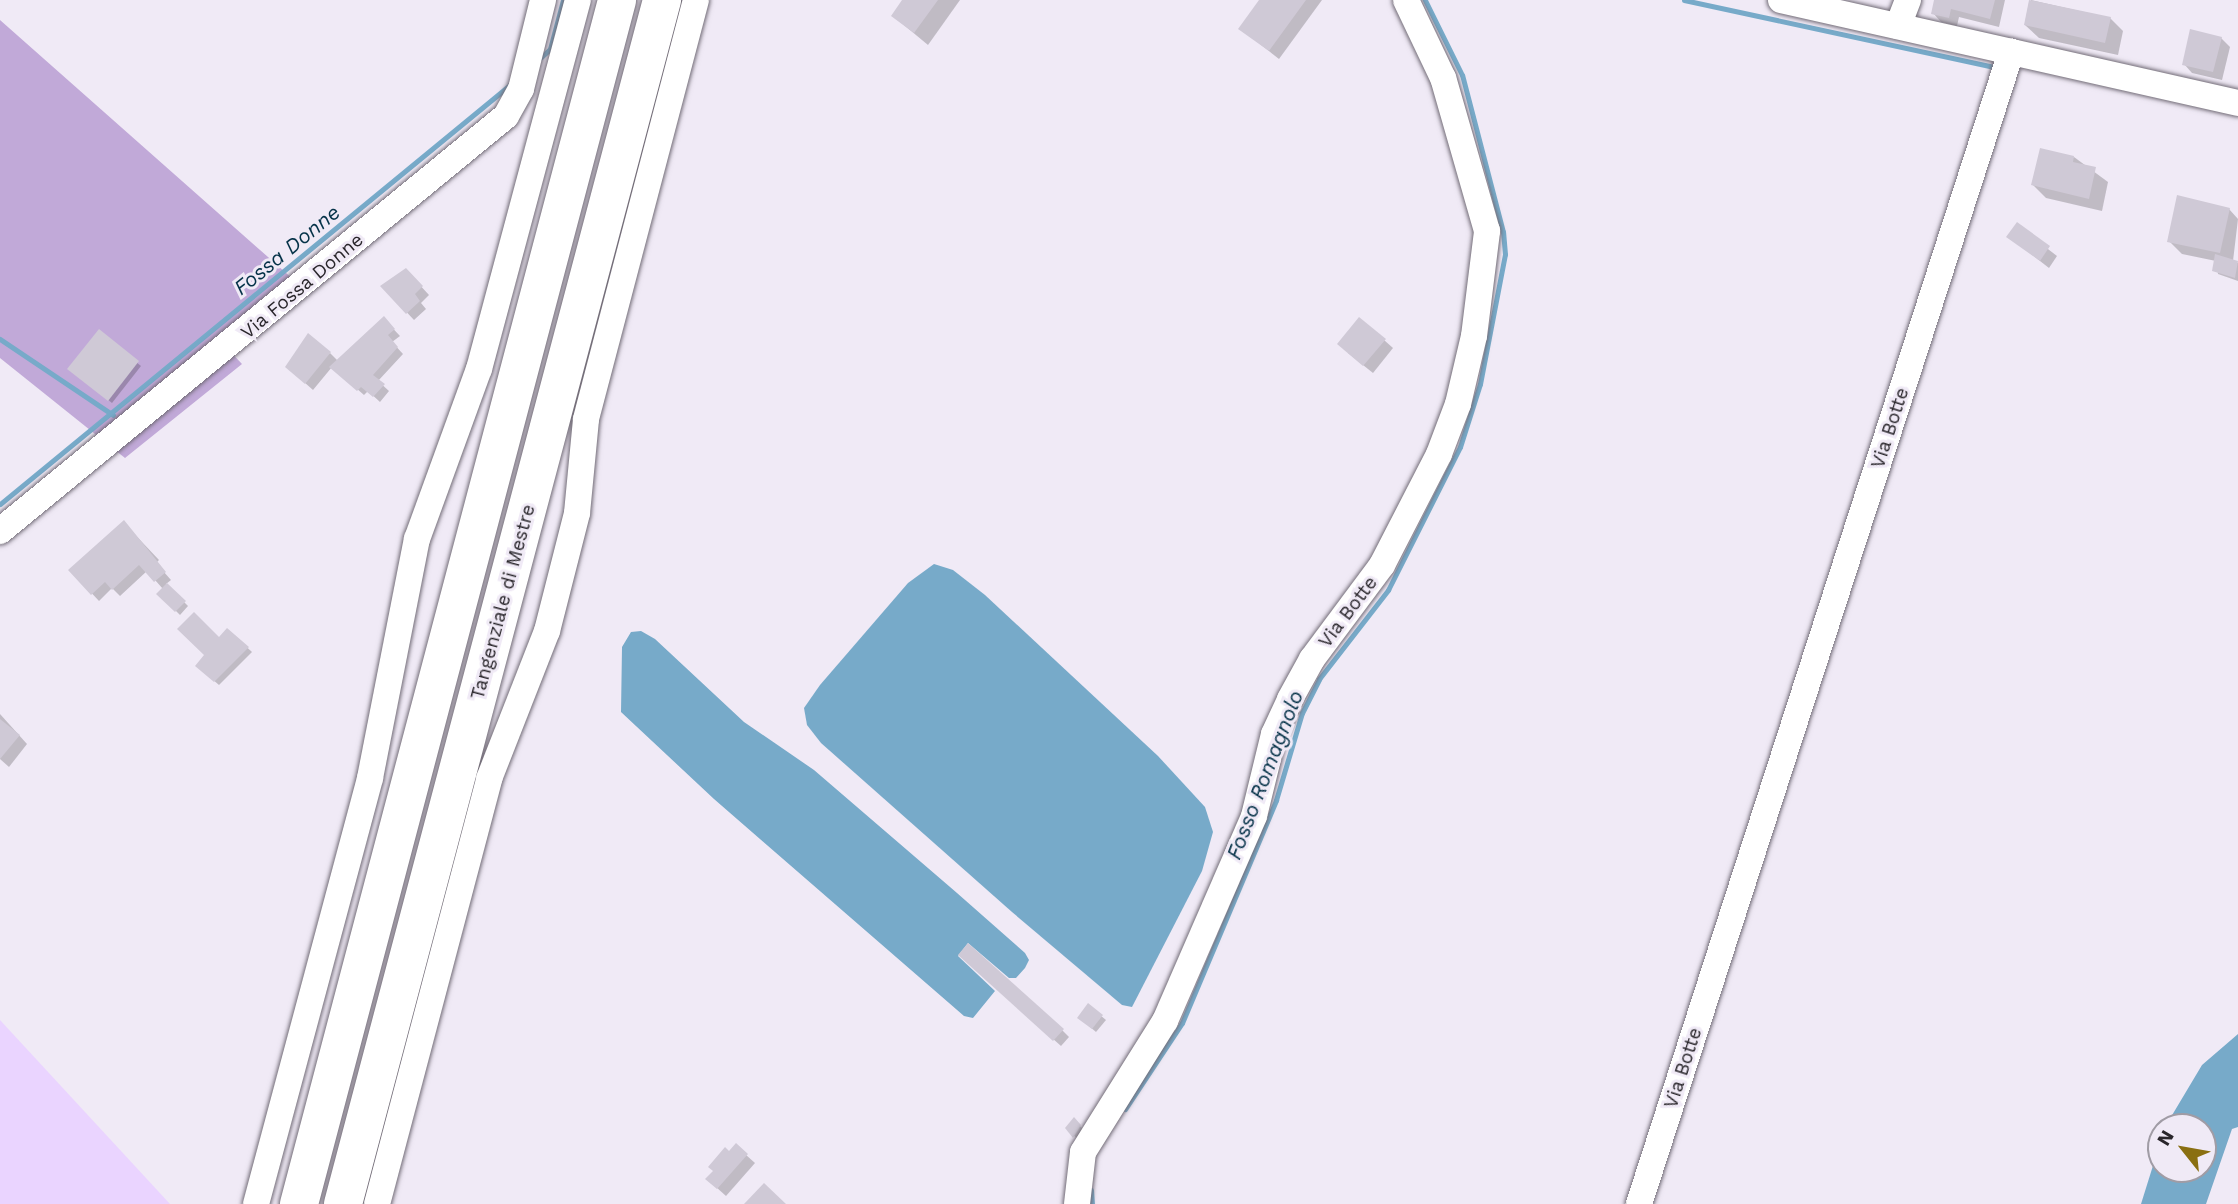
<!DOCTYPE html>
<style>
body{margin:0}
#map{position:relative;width:2238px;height:1204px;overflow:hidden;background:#f0eaf6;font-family:"Work Sans",sans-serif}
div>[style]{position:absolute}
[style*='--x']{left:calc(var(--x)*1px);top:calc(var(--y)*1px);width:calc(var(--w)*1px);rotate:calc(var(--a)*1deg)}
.green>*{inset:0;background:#ead4ff}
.forest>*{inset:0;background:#c1a9d8}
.water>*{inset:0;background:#77aac9}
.shadow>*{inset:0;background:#0003}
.stream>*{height:5px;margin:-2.5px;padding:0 2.5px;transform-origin:2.5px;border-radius:2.5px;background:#77aac9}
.building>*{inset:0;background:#cfc9d6}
.roads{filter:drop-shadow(0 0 2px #726c77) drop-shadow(0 0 2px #726c77)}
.minor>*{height:26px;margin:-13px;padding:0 13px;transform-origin:13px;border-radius:13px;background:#fff}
.highway>*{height:38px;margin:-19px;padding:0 19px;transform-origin:19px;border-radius:19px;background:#fff}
span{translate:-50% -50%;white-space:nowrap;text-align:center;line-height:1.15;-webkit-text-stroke:6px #f0eaf6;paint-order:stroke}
.street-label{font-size:19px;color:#29262b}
.water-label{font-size:21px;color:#053248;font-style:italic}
.north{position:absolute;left:2147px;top:1113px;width:70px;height:70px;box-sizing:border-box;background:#f0eaf6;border:2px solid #a09ca5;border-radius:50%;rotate:301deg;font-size:19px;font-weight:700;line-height:28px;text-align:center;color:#29262b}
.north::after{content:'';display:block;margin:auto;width:24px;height:32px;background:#8a6f11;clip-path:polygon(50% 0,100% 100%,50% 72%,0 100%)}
</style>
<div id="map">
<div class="green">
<div style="clip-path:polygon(0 1020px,170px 1204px,0 1204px)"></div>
</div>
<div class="forest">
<div style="clip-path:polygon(0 20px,294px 280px,224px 345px,242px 364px,125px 458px,0 358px)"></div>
</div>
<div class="water">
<div style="clip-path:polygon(934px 564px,953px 570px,985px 595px,1158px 756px,1205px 807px,1213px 832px,1202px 871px,1132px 1007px,1122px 1005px,1012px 912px,821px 743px,807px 725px,804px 708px,820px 685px,908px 583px)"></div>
<div style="clip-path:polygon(641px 631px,655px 639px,744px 722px,814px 770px,957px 893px,1025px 953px,1029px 960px,1025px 968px,1016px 978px,1009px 978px,968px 943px,958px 956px,995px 991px,973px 1018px,964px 1016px,714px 799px,621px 712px,622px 647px,631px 632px)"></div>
<div style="clip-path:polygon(2238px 1034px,2238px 1127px,2232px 1129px,2206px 1204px,2141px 1204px,2161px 1140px,2161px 1169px,2203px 1169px,2203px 1127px,2165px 1127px,2202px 1065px)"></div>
</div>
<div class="shadow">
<div style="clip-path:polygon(905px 0,960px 0,928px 45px,893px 16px)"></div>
<div style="clip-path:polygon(1261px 0,1322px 0,1279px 59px,1241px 29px)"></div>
<div style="clip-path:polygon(1936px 0,2005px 0,1999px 27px,1959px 17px,1957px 26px,1941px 22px,1933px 13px)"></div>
<div style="clip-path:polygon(2031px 0,2110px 18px,2123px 31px,2118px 55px,2039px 38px,2025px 25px)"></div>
<div style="clip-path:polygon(2221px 38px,2230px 47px,2222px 80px,2192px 73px,2184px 64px)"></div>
<div style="clip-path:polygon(2074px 157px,2108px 182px,2102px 211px,2046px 198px,2033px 185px)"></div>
<div style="clip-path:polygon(2229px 209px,2238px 219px,2233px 261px,2238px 263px,2238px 281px,2218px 274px,2216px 261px,2182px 254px,2169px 241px)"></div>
<div style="clip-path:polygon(2017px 225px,2057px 256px,2049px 268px,2009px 237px)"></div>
<div style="clip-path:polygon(406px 270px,429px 295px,421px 303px,426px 309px,414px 320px,382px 286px)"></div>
<div style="clip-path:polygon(384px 319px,400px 336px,392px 342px,403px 354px,378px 381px,389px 391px,380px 402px,368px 391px,364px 395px,332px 367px,313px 390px,295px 374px,330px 353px,338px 361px)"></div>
<div style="clip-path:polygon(99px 332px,141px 366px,112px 403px,73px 372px)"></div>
<div style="clip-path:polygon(1384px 340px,1393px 348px,1373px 373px,1348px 353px)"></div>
<div style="clip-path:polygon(124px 523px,159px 560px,156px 563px,171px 580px,166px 584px,188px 606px,180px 615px,159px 594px,163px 589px,147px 571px,120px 596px,112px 588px,99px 601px,70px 570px)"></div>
<div style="clip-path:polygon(228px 630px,252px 652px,219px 685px,197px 666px)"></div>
<div style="clip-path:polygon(0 714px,27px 744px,9px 767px,0 759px)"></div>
<div style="clip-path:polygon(967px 962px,1062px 1030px,1069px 1037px,1061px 1046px)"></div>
<div style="clip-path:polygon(1089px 1006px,1106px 1020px,1096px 1032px,1083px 1021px)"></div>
<div style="clip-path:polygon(1074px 1120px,1084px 1130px,1078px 1140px,1067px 1128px)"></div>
<div style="clip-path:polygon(736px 1146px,755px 1163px,726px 1196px,716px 1187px)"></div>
</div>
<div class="stream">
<div style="--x:1684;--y:0;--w:322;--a:12.2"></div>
<div style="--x:539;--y:59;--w:15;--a:-42"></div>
<div style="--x:550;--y:49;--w:51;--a:-75.1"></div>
<div style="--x:0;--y:339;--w:136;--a:33.9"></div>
<div style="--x:0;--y:504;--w:661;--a:-39.42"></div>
<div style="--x:1125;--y:1109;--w:103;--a:-56.5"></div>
<div style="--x:1182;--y:1023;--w:242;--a:-67.1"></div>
<div style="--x:1276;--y:800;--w:91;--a:-73.4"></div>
<div style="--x:1302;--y:713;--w:38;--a:-63"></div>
<div style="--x:1319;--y:679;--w:113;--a:-52.2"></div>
<div style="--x:1388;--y:590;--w:160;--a:-63.3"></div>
<div style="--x:1460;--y:447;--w:66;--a:-72.4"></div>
<div style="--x:1480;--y:384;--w:132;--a:-79.1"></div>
<div style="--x:1505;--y:254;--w:22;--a:-95"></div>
<div style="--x:1503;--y:232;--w:162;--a:-104.6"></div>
<div style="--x:1462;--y:75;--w:84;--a:-116.3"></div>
<div style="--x:1091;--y:1190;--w:14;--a:86"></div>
</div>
<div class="building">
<div style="clip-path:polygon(902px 0,938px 0,914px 33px,891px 16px)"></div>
<div style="clip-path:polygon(1259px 0,1306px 0,1269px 51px,1238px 29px)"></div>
<div style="clip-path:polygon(1934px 0,1995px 0,1990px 19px,1951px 9px,1949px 18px,1931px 14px)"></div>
<div style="clip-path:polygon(2029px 0,2111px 17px,2105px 43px,2024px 25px)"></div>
<div style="clip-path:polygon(2190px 29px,2222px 37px,2213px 72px,2182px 65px)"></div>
<div style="clip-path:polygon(2040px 148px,2074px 156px,2073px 162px,2096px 167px,2089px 199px,2031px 185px)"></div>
<div style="clip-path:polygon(2177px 195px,2230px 208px,2220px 253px,2167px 242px)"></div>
<div style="clip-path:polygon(2017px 222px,2050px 246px,2040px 261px,2006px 237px)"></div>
<div style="clip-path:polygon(2215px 254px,2238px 261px,2235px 278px,2212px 271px)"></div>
<div style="clip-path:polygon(406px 268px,423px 286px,415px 294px,420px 301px,406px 314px,380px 286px)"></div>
<div style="clip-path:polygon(384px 316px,395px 329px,388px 335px,398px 347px,373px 375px,385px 384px,373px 397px,361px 387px,357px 391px,329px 367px)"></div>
<div style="clip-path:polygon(1359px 317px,1386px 339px,1363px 366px,1337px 344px)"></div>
<div style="clip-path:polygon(99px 329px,139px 361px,108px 401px,67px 369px)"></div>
<div style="clip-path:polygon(308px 333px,331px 352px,305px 384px,285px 367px)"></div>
<div style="clip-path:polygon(124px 520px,166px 572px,154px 582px,139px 565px,112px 590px,105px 582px,91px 595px,68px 570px)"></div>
<div style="clip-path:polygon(167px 583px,186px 601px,175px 612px,156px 594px)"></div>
<div style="clip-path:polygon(194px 612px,219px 637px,227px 628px,249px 647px,214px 682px,195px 666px,204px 655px,177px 629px)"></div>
<div style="clip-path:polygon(0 719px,20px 735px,0 759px)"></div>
<div style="clip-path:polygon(968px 943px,1064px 1029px,1053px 1041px,958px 955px)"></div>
<div style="clip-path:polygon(1088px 1003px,1103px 1015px,1092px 1029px,1077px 1018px)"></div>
<div style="clip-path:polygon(1074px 1117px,1081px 1125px,1073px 1138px,1065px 1128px)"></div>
<div style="clip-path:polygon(736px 1143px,748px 1154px,717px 1189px,705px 1179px,713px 1171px,708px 1167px,725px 1147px,729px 1151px)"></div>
<div style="clip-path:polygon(764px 1183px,786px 1204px,744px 1204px)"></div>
</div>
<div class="roads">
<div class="minor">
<div style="--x:1781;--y:0;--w:468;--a:12.7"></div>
<div style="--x:1898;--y:26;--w:28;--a:-69"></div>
<div style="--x:0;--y:531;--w:654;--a:-39.36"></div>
<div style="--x:506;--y:116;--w:31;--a:-61"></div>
<div style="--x:521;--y:89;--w:92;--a:-76.1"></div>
<div style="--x:256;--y:1204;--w:441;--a:-75"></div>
<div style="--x:370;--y:778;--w:244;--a:-78.9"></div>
<div style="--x:417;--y:539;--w:181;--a:-70"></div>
<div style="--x:479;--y:369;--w:382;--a:-75"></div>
<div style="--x:377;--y:1204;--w:440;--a:-75.2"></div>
<div style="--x:489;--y:779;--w:159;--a:-68.6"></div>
<div style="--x:547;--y:631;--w:122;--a:-75.7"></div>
<div style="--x:577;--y:513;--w:94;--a:-84.5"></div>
<div style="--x:586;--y:419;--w:433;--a:-75.3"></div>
<div style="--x:1077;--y:1204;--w:52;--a:-83.4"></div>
<div style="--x:1083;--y:1152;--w:155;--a:-58"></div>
<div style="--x:1165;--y:1021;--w:223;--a:-66.5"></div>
<div style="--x:1254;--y:816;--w:84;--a:-76.3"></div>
<div style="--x:1274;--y:734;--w:38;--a:-65"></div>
<div style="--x:1290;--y:699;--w:46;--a:-61.2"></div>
<div style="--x:1312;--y:659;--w:117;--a:-53.3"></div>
<div style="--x:1382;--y:565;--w:125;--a:-62.8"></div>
<div style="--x:1439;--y:454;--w:53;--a:-69.2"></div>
<div style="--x:1458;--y:404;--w:70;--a:-76.8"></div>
<div style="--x:1474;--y:336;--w:106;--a:-82.9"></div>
<div style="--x:1487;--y:231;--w:159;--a:-106"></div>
<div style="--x:1443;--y:78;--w:86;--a:-115.4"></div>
<div style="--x:1639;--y:1204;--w:1211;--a:-72.1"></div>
</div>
<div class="highway">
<div style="--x:299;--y:1204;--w:1245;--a:-75.2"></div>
<div style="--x:343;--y:1204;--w:1246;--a:-75.16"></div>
</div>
</div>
<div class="street-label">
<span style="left:302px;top:286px;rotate:-40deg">Via Fossa Donne</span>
<span style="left:1890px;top:428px;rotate:-72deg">Via Botte</span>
<span style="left:503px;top:602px;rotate:-75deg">Tangenziale di Mestre</span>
<span style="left:1348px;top:612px;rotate:-53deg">Via Botte</span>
<span style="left:1683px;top:1068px;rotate:-72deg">Via Botte</span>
</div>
<div class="water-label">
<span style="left:287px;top:250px;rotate:-39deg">Fossa Donne</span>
<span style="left:1265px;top:775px;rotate:-69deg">Fosso Romagnolo</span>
</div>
<div class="north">N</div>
</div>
